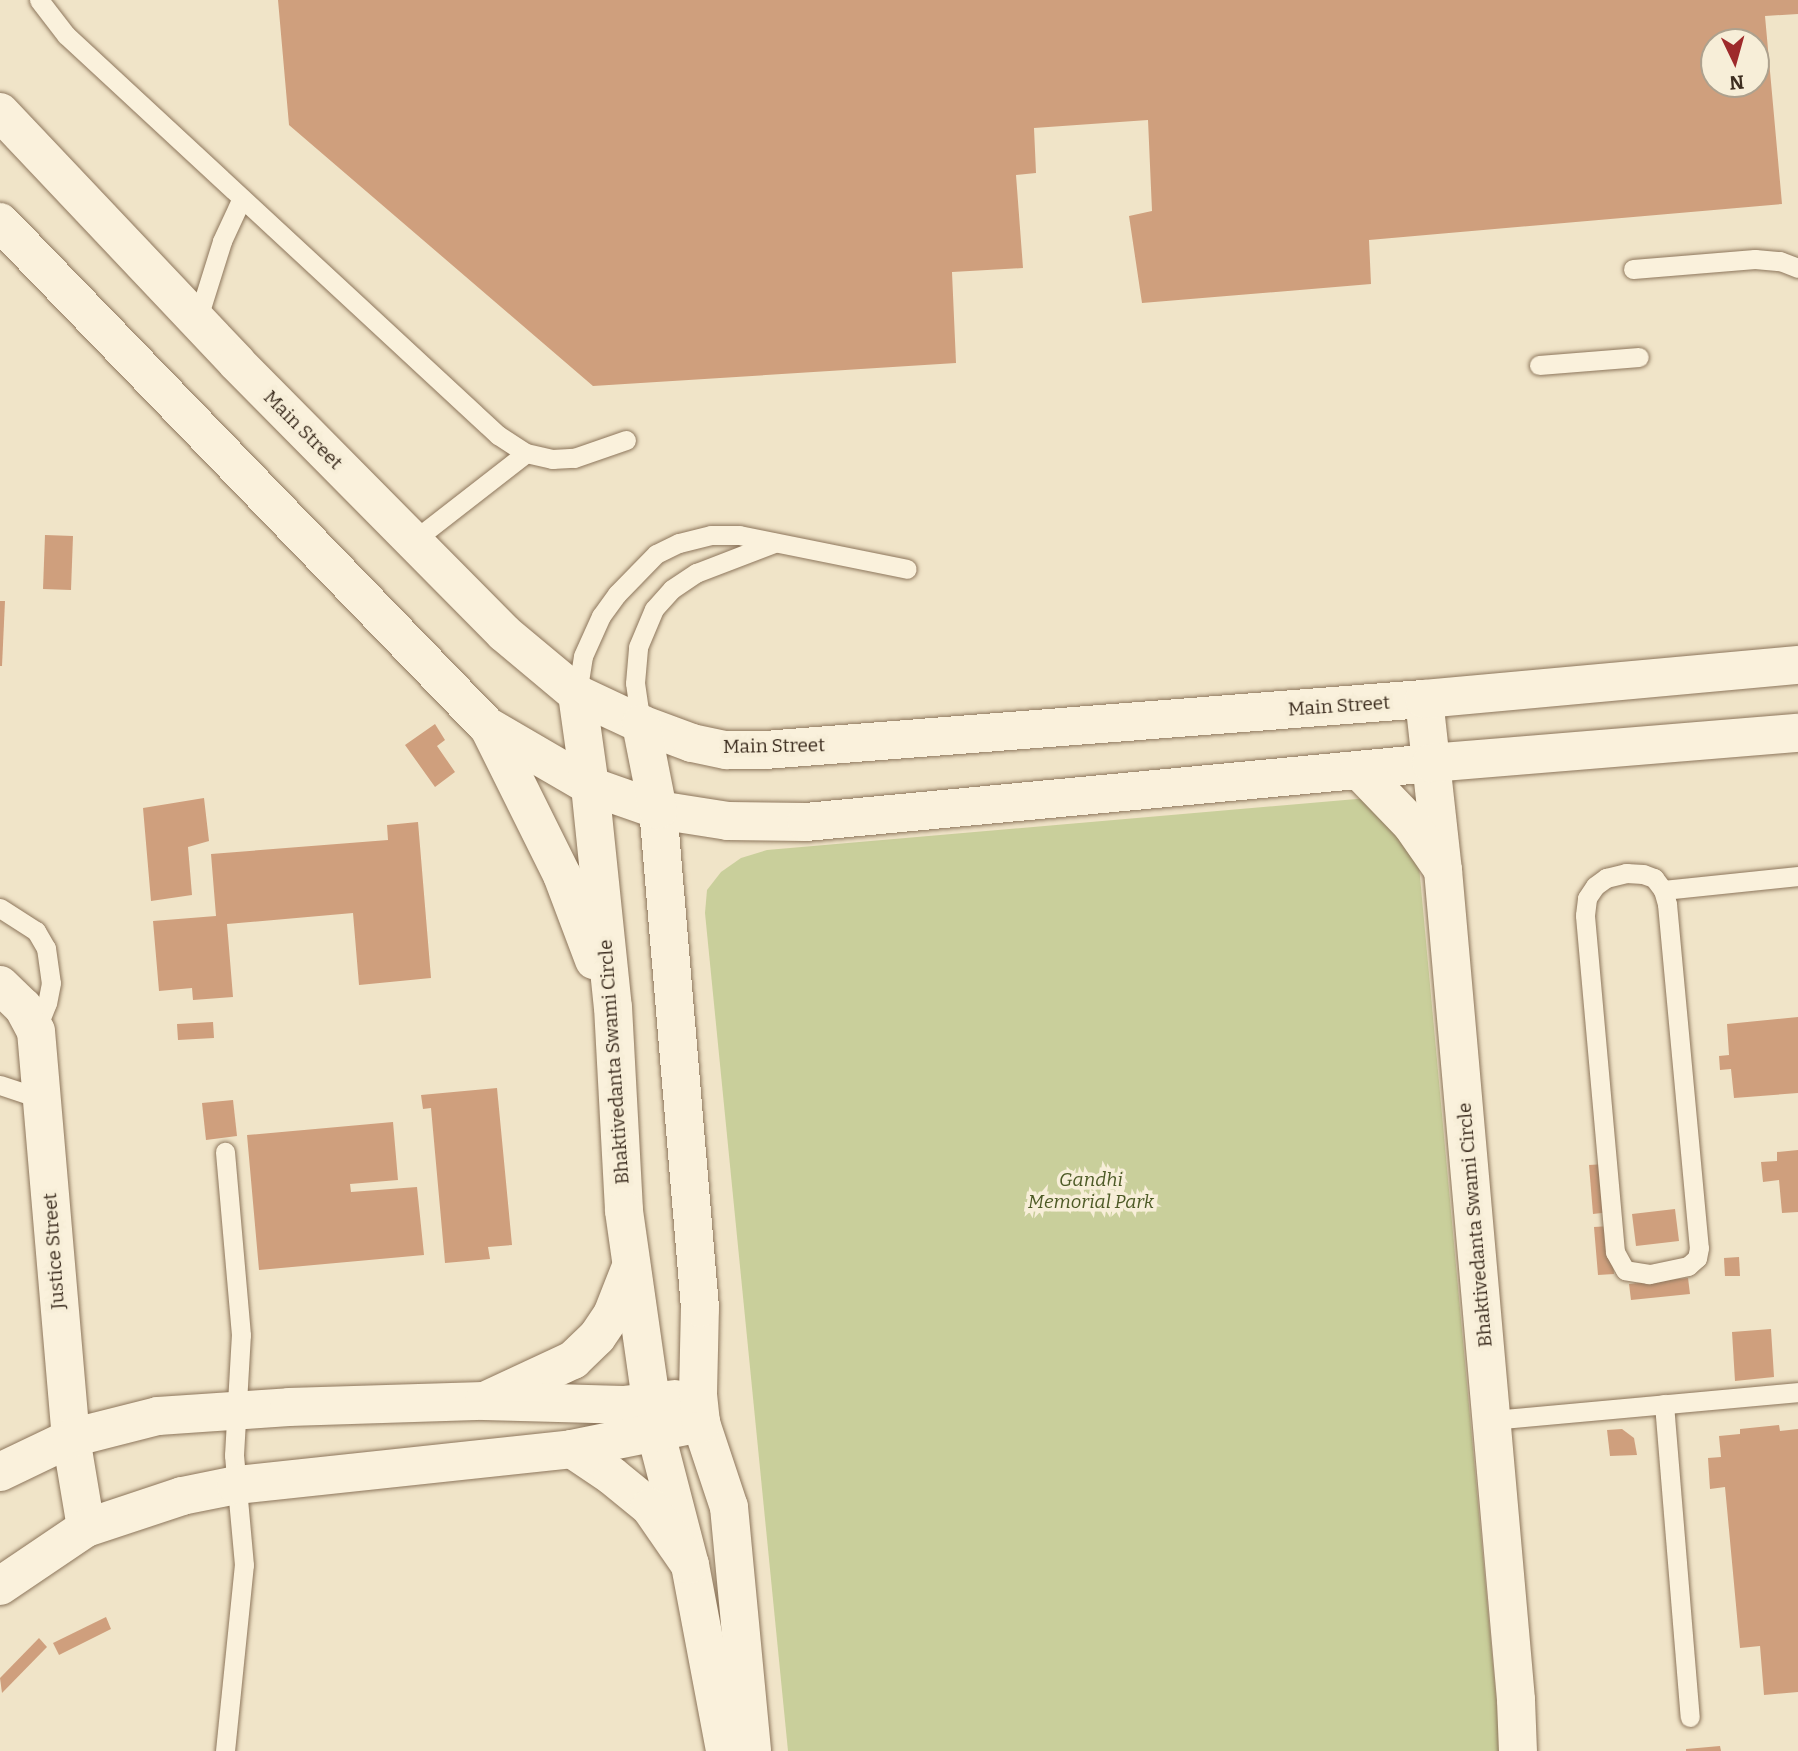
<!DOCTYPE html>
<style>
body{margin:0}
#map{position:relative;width:1798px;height:1751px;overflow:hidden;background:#f0e4c8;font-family:Bitter,serif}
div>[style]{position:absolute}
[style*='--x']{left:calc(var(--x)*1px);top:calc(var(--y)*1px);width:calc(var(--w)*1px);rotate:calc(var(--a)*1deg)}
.green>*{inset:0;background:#c9cf9b}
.building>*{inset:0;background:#cf9f7d}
.roads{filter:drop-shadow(0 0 2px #8d765c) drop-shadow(0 0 2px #8d765c)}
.lane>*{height:19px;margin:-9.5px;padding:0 9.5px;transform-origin:9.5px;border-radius:9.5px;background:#faf1dc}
.street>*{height:38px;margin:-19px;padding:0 19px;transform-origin:19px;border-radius:19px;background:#faf1dc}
.secondary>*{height:38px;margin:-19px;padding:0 19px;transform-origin:19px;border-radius:19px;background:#faf1dc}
span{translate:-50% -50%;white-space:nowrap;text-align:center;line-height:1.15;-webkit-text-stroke:7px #f7eed8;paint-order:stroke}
.street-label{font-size:19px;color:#3d2e20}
.park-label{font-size:19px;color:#4d5a26;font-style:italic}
.north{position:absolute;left:1700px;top:28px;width:70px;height:70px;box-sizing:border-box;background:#f7eed8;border:2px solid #ada18e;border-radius:50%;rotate:175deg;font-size:19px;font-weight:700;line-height:28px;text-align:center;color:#3d2e20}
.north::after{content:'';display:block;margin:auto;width:24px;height:32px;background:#9e2a2b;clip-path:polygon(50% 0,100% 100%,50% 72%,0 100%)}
</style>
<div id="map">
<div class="green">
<div style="clip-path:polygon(1368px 798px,1419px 866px,1501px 1751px,788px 1751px,705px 913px,707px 890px,721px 872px,741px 858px,767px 850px)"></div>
</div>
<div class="building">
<div style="clip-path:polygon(evenodd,278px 0,1798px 0,1798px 14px,1765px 16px,1782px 204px,1369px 240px,1371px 284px,1142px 303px,1129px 216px,1152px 211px,1148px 120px,1034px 128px,1036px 173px,1016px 175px,1023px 268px,952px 272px,956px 363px,593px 386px,289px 125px,278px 0,1714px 42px,1756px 42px,1756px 84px,1714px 84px,1714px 42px)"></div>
<div style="clip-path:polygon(45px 535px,73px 536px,71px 590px,43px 589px)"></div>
<div style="clip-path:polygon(0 601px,5px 601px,2px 666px,0 666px)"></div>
<div style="clip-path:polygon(435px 724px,445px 740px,437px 746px,455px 772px,435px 787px,405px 745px)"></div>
<div style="clip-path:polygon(204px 798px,209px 841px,188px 847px,192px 895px,151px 901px,143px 808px)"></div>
<div style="clip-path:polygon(418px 822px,431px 978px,359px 985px,353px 913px,227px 924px,233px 997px,193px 1000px,192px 988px,159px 991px,153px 921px,216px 916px,211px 854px,388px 840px,387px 825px)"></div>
<div style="clip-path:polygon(1798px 1017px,1798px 1093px,1734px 1098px,1731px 1069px,1720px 1070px,1719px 1056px,1729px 1055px,1727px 1024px)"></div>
<div style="clip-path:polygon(213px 1022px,214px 1038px,178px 1040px,177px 1024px)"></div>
<div style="clip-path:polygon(497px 1088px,512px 1245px,488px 1247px,490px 1259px,445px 1263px,431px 1108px,423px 1109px,421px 1095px)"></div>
<div style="clip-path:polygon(233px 1100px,237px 1136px,206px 1140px,202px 1103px)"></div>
<div style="clip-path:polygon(393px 1122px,398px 1180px,350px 1184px,351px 1192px,417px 1187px,424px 1255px,259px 1270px,247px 1135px)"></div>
<div style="clip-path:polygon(1798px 1150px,1798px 1212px,1782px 1213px,1779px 1180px,1763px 1182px,1761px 1162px,1777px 1161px,1777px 1152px)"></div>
<div style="clip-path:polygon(1605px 1164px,1610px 1212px,1593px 1214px,1589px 1165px)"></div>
<div style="clip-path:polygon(1675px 1209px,1679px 1241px,1636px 1246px,1632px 1214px)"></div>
<div style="clip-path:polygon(1610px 1226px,1614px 1274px,1598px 1275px,1594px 1227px)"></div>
<div style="clip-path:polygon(1739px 1257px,1740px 1276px,1725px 1276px,1724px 1258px)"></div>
<div style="clip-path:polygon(1688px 1278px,1690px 1294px,1631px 1300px,1629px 1284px)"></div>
<div style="clip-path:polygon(1771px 1329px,1774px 1377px,1735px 1381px,1732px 1332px)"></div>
<div style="clip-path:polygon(1779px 1425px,1780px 1431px,1798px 1429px,1798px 1692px,1764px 1695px,1760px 1646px,1740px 1648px,1725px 1487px,1710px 1489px,1708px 1458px,1721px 1457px,1719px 1436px,1740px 1434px,1740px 1429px)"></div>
<div style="clip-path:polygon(1622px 1429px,1634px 1438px,1637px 1455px,1610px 1456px,1607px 1430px)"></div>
<div style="clip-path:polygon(106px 1617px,111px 1629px,59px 1655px,53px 1643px)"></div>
<div style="clip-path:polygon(39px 1638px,47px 1647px,2px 1693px,0 1678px)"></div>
<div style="clip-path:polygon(1720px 1746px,1721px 1751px,1686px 1751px,1686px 1749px)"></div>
</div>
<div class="roads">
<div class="lane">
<div style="--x:39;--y:0;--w:44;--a:52.4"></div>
<div style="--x:66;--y:35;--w:589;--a:42.8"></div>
<div style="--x:498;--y:435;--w:33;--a:33"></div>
<div style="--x:526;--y:453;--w:27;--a:13"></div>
<div style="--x:552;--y:459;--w:22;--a:-3"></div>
<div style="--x:574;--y:458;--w:55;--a:-19.1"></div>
<div style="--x:1633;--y:269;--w:122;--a:-4.7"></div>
<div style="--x:1755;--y:259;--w:25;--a:5"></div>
<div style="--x:1780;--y:261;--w:19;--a:21"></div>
<div style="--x:197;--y:321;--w:84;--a:-72.6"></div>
<div style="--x:222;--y:241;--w:47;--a:-65.1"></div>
<div style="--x:1539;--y:365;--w:100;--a:-4.6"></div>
<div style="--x:413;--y:541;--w:143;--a:-37.9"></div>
<div style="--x:577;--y:694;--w:38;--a:-81"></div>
<div style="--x:583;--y:656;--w:44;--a:-65.8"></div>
<div style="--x:601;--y:616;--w:27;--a:-54"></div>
<div style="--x:617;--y:594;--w:56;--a:-45.7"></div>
<div style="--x:656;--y:554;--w:25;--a:-26"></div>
<div style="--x:679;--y:543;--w:33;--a:-14"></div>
<div style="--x:711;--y:535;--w:28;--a:0"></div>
<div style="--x:739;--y:535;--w:171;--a:11.4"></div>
<div style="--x:641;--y:724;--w:41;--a:-98.3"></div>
<div style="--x:635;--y:683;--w:36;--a:-85"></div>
<div style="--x:638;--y:647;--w:41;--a:-67.2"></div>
<div style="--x:654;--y:609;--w:27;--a:-48"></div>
<div style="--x:672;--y:589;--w:29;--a:-34"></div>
<div style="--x:696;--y:573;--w:84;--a:-21"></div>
<div style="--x:1626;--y:873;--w:17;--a:3"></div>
<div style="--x:1643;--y:874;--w:12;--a:20"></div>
<div style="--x:1654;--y:878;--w:15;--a:53"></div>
<div style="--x:1663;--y:890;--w:15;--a:74"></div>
<div style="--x:1667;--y:904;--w:345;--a:84.7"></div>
<div style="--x:1699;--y:1248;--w:10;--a:101"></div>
<div style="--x:1697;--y:1258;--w:12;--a:138"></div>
<div style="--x:1688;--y:1266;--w:40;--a:168"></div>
<div style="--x:1649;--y:1274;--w:24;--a:-171"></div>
<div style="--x:1625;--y:1270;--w:21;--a:-119"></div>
<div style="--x:1615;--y:1252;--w:338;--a:-95.1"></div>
<div style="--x:1585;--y:915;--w:17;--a:-83"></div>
<div style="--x:1587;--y:898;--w:14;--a:-56"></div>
<div style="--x:1595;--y:886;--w:14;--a:-36"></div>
<div style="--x:1606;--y:878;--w:21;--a:-14"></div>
<div style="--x:1663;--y:890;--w:136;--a:-5.9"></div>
<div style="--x:0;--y:908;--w:43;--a:32.6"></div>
<div style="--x:36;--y:931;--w:20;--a:60"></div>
<div style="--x:46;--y:948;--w:35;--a:82"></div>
<div style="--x:51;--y:983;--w:20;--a:101"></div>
<div style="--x:47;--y:1003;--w:29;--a:112"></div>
<div style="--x:0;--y:1085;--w:44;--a:18.4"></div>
<div style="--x:1664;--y:1404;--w:314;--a:85.3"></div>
<div style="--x:1492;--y:1420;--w:307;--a:-5.2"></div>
<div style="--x:225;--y:1751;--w:187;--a:-84.2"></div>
<div style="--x:244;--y:1565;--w:110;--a:-95.2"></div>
<div style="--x:234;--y:1455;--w:120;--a:-86.7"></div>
<div style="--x:241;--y:1335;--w:184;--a:-95"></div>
</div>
<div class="street">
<div style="--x:1424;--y:699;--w:172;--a:83.7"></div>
<div style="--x:1443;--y:870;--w:833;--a:84.97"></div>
<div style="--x:1516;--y:1700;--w:51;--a:87.8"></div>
<div style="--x:0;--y:985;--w:32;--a:44"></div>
<div style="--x:23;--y:1007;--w:27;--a:62"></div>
<div style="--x:36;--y:1031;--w:409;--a:85.1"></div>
<div style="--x:71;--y:1438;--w:91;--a:80.5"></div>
<div style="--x:701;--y:1423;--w:89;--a:71.6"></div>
<div style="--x:729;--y:1507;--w:245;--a:84.6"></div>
<div style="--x:655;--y:1430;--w:139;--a:75.5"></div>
<div style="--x:690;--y:1565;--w:189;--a:79.3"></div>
</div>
<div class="secondary">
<div style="--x:0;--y:112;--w:345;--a:46.6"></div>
<div style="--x:237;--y:363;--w:380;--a:45.3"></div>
<div style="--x:504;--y:633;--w:95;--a:39.9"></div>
<div style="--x:577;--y:694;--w:71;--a:25.1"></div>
<div style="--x:641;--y:724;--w:54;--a:20.4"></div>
<div style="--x:692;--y:743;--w:35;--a:12"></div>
<div style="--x:726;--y:750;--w:39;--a:0"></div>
<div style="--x:765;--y:750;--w:661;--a:-4.43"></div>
<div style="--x:1424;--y:699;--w:376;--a:-5.2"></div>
<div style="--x:0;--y:222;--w:701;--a:45.98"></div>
<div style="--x:487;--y:726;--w:119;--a:30.2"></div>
<div style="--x:590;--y:786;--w:72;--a:19.4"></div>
<div style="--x:658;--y:810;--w:71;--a:8.9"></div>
<div style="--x:728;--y:821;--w:78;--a:0.7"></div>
<div style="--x:806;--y:822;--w:628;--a:-5.39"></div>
<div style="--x:1431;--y:763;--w:368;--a:-4.7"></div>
<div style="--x:577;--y:694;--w:93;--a:82"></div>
<div style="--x:590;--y:786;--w:222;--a:84.1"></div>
<div style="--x:613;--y:1007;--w:204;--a:86.9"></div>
<div style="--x:624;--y:1211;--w:221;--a:81.9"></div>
<div style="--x:489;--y:728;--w:164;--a:63.6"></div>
<div style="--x:562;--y:875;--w:91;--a:69.4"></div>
<div style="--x:1359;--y:770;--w:75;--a:46.1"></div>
<div style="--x:1411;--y:824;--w:56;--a:55.2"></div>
<div style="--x:489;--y:1399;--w:93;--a:-24.9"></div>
<div style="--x:573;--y:1360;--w:33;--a:-44"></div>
<div style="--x:597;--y:1337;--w:27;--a:-56"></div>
<div style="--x:612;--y:1315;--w:49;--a:-68.6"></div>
<div style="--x:572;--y:1449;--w:48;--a:34"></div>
<div style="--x:612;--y:1476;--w:49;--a:39.2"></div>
<div style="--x:650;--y:1507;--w:70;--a:55.4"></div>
<div style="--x:0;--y:1472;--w:79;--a:-25.6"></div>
<div style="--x:71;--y:1438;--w:90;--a:-14.2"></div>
<div style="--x:158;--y:1416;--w:131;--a:-3.9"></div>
<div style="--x:289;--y:1407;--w:195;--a:-1.8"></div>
<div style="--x:484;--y:1401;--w:139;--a:1.6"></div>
<div style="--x:623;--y:1405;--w:52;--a:-6.6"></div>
<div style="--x:0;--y:1586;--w:104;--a:-34"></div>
<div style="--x:86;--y:1528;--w:101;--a:-18.4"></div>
<div style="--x:182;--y:1496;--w:55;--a:-11.5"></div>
<div style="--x:236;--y:1485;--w:338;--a:-6.1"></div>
<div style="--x:572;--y:1449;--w:132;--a:-11.4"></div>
<div style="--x:701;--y:1423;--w:29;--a:-96"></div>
<div style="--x:698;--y:1394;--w:86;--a:-88.7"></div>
<div style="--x:700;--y:1308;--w:500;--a:-94.8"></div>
<div style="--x:658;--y:810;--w:88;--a:-101.2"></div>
</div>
</div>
<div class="street-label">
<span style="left:303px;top:430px;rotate:45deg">Main Street</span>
<span style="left:1339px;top:706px;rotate:-4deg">Main Street</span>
<span style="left:774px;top:746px;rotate:-1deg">Main Street</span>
<span style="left:614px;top:1062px;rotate:-94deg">Bhaktivedanta Swami Circle</span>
<span style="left:1475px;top:1225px;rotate:-95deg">Bhaktivedanta Swami Circle</span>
<span style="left:54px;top:1251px;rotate:-94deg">Justice Street</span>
</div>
<div class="park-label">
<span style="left:1091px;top:1191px">Gandhi<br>Memorial Park</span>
</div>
<div class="north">N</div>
</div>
